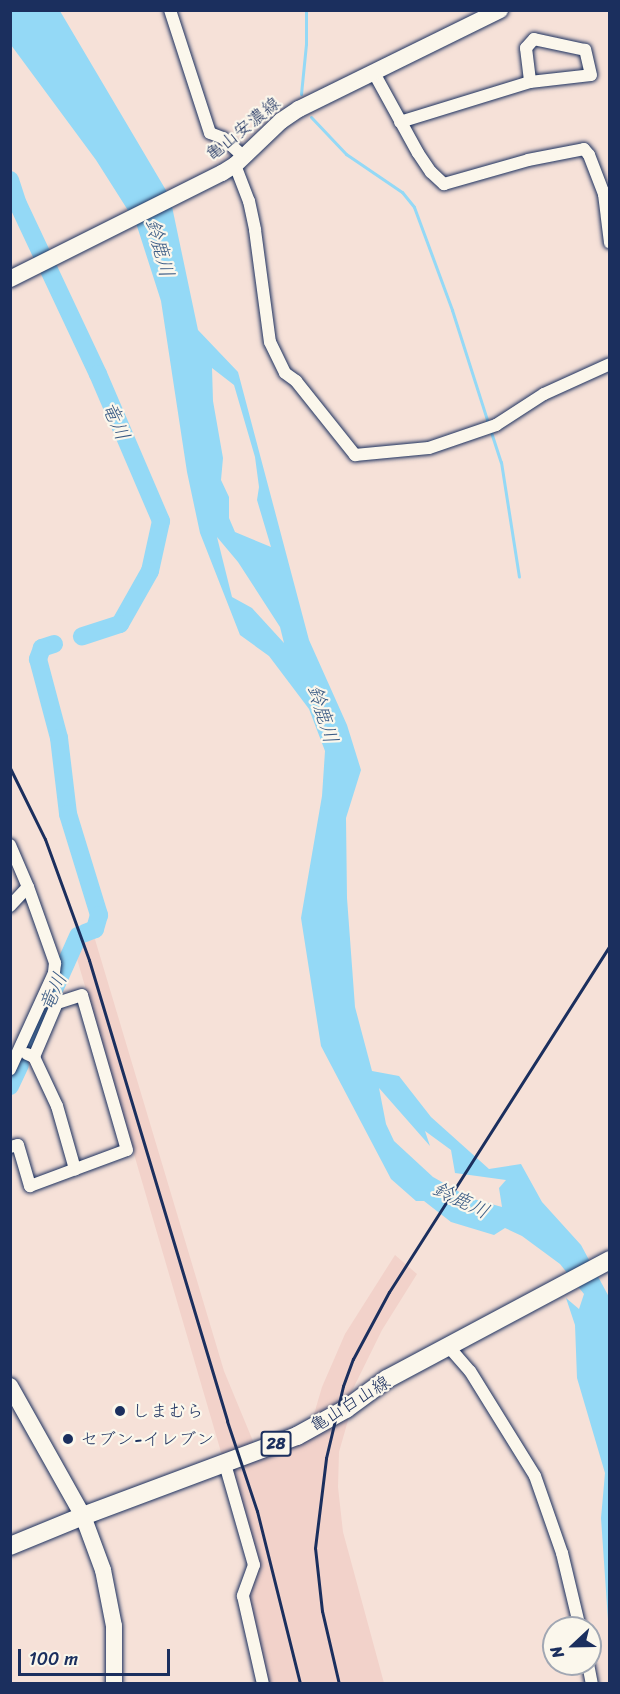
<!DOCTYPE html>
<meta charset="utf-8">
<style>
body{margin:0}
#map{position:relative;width:620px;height:1694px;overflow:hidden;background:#f6e1d8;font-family:Sriracha,"Klee One",sans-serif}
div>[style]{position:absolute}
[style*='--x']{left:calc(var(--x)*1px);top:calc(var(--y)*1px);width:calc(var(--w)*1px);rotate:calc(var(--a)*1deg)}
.built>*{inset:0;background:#f2d2ca}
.water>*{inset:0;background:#94d9f6}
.stream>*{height:3px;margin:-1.5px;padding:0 1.5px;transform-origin:1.5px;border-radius:1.5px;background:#94d9f6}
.river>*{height:18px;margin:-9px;padding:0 9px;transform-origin:9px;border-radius:9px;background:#94d9f6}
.roads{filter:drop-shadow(0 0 2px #1b2f5e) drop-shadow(0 0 2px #1b2f5e)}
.street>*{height:12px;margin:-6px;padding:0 6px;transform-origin:6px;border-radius:6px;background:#fbf7ec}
.secondary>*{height:16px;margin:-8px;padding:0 8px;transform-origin:8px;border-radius:8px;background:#fbf7ec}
.primary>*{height:18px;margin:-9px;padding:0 9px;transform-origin:9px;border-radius:9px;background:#fbf7ec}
.rail>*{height:3px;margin:-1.5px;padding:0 1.5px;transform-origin:1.5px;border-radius:1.5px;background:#1b2f5e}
.dots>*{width:16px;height:16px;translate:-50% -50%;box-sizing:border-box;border:3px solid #fbf7ec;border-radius:50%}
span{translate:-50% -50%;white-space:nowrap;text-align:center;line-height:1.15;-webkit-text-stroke:4.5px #fbf7ec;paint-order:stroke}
.shield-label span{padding:2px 4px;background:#fbf7ec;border:2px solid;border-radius:4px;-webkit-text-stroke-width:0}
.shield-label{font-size:16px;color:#1b2f5e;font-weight:700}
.street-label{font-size:18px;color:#1b2f5e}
.poi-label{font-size:18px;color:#1b2f5e}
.left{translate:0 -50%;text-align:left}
.water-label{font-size:20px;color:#395a84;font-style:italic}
.frame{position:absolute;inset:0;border:12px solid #1b2f5e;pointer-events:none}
.north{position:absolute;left:542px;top:1616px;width:60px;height:60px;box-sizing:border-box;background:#fbf7ec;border:2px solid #a1a7b3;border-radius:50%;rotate:248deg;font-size:16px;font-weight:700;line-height:24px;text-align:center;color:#1b2f5e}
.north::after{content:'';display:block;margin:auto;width:21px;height:27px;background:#1b2f5e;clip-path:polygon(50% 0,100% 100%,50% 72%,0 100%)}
.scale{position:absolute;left:18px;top:1649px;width:152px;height:27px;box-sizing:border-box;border:3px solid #1b2f5e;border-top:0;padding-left:8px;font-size:18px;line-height:21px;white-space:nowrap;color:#1b2f5e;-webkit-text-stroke:4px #fbf7ec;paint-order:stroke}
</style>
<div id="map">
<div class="built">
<div style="clip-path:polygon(94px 936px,224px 1371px,255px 1446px,223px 1459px,75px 952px,79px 941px)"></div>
<div style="clip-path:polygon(395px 1255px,417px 1274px,382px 1330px,347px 1401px,312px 1421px,322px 1387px,345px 1334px)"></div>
<div style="clip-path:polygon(349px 1417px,339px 1452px,338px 1487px,343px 1532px,384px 1683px,269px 1683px,246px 1596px,258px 1567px,231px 1468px)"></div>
</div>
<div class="water">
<div style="clip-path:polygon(evenodd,10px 11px,60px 11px,170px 197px,198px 330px,238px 372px,309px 640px,347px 725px,361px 770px,346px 818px,347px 898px,355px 1007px,372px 1071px,399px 1076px,431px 1117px,489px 1169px,521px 1164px,542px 1202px,581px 1245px,609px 1297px,609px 1635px,601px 1518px,605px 1473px,577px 1378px,575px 1325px,566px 1298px,579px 1309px,584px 1294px,560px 1264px,522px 1236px,505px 1228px,494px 1235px,451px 1222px,424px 1201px,416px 1201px,391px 1179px,321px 1046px,301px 918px,322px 796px,325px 751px,309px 709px,269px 656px,240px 635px,200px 533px,187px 472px,161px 301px,136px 223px,96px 160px,11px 45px,10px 11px,212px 368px,234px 385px,255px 457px,259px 487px,257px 500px,271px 547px,235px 532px,229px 518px,229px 497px,221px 480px,223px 458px,213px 401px,212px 368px,10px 11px,217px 537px,238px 562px,280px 627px,284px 643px,252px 608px,232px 597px,217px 537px,10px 11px,379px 1088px,430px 1146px,425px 1131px,451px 1150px,455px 1173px,506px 1180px,499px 1188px,502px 1207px,470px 1198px,433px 1177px,394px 1141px,386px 1124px,379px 1088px)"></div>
</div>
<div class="stream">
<div style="--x:301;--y:94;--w:50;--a:-84.3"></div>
<div style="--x:306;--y:44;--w:34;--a:-90"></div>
<div style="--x:311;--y:117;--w:51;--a:46.6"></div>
<div style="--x:346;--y:154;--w:68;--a:34.2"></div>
<div style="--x:402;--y:192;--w:19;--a:51"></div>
<div style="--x:414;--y:207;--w:110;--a:69.7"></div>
<div style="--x:452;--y:310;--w:119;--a:72.3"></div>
<div style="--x:490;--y:429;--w:35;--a:72"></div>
<div style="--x:501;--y:462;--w:116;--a:81.1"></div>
</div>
<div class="river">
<div style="--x:10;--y:180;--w:25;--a:72"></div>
<div style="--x:18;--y:204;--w:188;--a:64.8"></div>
<div style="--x:98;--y:374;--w:160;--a:66.8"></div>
<div style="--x:161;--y:521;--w:51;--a:102.4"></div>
<div style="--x:150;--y:571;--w:61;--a:119.5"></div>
<div style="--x:120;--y:624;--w:40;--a:162"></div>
<div style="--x:54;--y:644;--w:13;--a:162"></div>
<div style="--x:42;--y:648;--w:12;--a:110"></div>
<div style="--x:38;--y:659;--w:82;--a:75.1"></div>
<div style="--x:59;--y:738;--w:77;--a:83.2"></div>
<div style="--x:68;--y:814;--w:106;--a:72.9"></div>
<div style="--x:99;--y:915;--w:15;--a:106"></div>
<div style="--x:95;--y:929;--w:11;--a:158"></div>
<div style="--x:28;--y:1048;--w:123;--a:-65.9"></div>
<div style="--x:10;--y:1086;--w:23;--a:-65"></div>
</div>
<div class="roads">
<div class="street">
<div style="--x:170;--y:10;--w:129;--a:72"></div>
<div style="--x:210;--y:133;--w:14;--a:21"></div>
<div style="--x:223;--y:138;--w:28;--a:42"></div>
<div style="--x:374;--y:73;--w:91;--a:61.2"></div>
<div style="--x:418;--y:153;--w:23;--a:56"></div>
<div style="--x:431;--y:172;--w:18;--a:43"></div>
<div style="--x:444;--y:184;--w:87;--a:-15.9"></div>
<div style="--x:528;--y:160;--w:57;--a:-11.1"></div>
<div style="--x:584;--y:149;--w:8;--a:50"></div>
<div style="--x:589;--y:155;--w:42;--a:69"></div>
<div style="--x:604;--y:194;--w:6;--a:-9"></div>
<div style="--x:400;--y:122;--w:136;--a:-17.1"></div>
<div style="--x:530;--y:82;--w:61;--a:-6.5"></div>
<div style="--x:591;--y:75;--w:26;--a:-103"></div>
<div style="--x:585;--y:50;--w:52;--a:-167.8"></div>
<div style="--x:534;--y:39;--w:12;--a:132"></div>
<div style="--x:526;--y:48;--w:34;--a:83"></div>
<div style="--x:235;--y:165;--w:39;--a:69"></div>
<div style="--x:249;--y:201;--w:30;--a:78"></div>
<div style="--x:255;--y:230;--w:113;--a:82.4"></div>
<div style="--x:270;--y:342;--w:34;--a:64"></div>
<div style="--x:285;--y:373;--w:14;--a:36"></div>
<div style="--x:296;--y:381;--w:95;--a:51.4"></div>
<div style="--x:355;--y:455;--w:74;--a:-5.4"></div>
<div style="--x:429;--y:448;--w:71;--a:-18.9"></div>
<div style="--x:496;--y:425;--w:57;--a:-32.9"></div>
<div style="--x:544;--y:394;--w:72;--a:-24.4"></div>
<div style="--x:604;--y:194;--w:49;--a:83"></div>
<div style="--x:10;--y:845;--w:46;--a:66.8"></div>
<div style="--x:10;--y:906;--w:26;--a:-47"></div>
<div style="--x:28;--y:887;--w:81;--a:70.4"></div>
<div style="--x:55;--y:963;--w:10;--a:96"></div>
<div style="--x:54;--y:973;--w:106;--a:114.6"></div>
<div style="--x:27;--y:1054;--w:8;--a:23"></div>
<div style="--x:34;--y:1057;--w:54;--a:64.9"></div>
<div style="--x:57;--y:1106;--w:66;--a:74.1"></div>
<div style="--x:10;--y:1147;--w:8;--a:-14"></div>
<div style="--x:18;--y:1145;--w:43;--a:73.7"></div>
<div style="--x:30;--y:1186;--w:103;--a:-20.4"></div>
<div style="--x:127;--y:1150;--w:161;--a:-106.2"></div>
<div style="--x:82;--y:995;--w:26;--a:162"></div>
<div style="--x:57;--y:1003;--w:59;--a:113.1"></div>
<div style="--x:448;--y:1346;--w:33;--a:49"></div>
<div style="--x:470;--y:1371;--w:123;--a:58.2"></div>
<div style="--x:535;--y:1476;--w:82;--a:70.7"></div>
<div style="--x:562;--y:1553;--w:77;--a:76.5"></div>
<div style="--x:225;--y:1464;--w:105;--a:74"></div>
<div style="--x:254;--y:1565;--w:33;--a:110"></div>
<div style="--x:243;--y:1596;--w:90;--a:77.2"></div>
<div style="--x:588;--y:1664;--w:20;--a:79"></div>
</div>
<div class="secondary">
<div style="--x:10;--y:279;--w:237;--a:-26.6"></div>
<div style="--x:222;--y:173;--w:15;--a:-32"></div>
<div style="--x:235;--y:165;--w:64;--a:-43.7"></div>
<div style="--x:281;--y:121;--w:22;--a:-34"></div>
<div style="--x:299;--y:109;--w:224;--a:-26.2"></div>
<div style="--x:10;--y:1386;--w:149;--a:60.7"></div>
<div style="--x:83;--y:1516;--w:58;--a:69.7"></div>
<div style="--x:103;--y:1570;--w:57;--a:78.9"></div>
<div style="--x:114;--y:1626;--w:58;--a:90"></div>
</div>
<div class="primary">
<div style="--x:10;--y:1546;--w:79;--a:-22.3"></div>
<div style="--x:83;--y:1516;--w:228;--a:-20.5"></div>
<div style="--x:297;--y:1436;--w:56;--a:-28.9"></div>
<div style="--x:346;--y:1409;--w:51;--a:-36.2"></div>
<div style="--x:387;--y:1379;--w:253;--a:-28.1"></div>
</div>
</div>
<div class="rail">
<div style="--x:10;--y:768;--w:79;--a:63.8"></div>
<div style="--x:45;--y:839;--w:129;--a:70"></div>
<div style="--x:89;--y:960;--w:481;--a:73.3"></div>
<div style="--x:227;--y:1421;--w:95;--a:71.6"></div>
<div style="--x:257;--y:1511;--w:178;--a:76"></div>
<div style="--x:339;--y:1684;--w:75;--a:-103.1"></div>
<div style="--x:322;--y:1611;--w:63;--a:-96.3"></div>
<div style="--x:315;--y:1548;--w:91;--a:-83"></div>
<div style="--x:326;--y:1458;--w:74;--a:-76.7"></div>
<div style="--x:343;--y:1386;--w:29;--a:-70"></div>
<div style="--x:353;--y:1359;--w:76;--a:-61.8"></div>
<div style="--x:389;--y:1292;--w:411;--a:-57.5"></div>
</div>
<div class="dots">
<div style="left:120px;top:1411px;background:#1b2f5e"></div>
<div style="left:68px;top:1439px;background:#1b2f5e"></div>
</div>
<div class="shield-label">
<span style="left:276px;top:1444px">28</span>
</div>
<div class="street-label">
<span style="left:243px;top:129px;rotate:-39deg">亀山安濃線</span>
<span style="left:350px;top:1404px;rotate:-32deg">亀山白山線</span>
</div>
<div class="poi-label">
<span class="left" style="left:132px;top:1411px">しまむら</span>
<span class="left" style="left:80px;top:1439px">セブン-イレブン</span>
</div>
<div class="water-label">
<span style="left:160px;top:248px;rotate:75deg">鈴鹿川</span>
<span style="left:116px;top:421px;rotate:66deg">竜川</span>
<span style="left:323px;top:714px;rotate:73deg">鈴鹿川</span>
<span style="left:53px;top:992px;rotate:-66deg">竜川</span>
<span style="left:461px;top:1200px;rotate:26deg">鈴鹿川</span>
</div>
<div class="frame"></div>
<div class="north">N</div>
<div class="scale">100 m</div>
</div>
